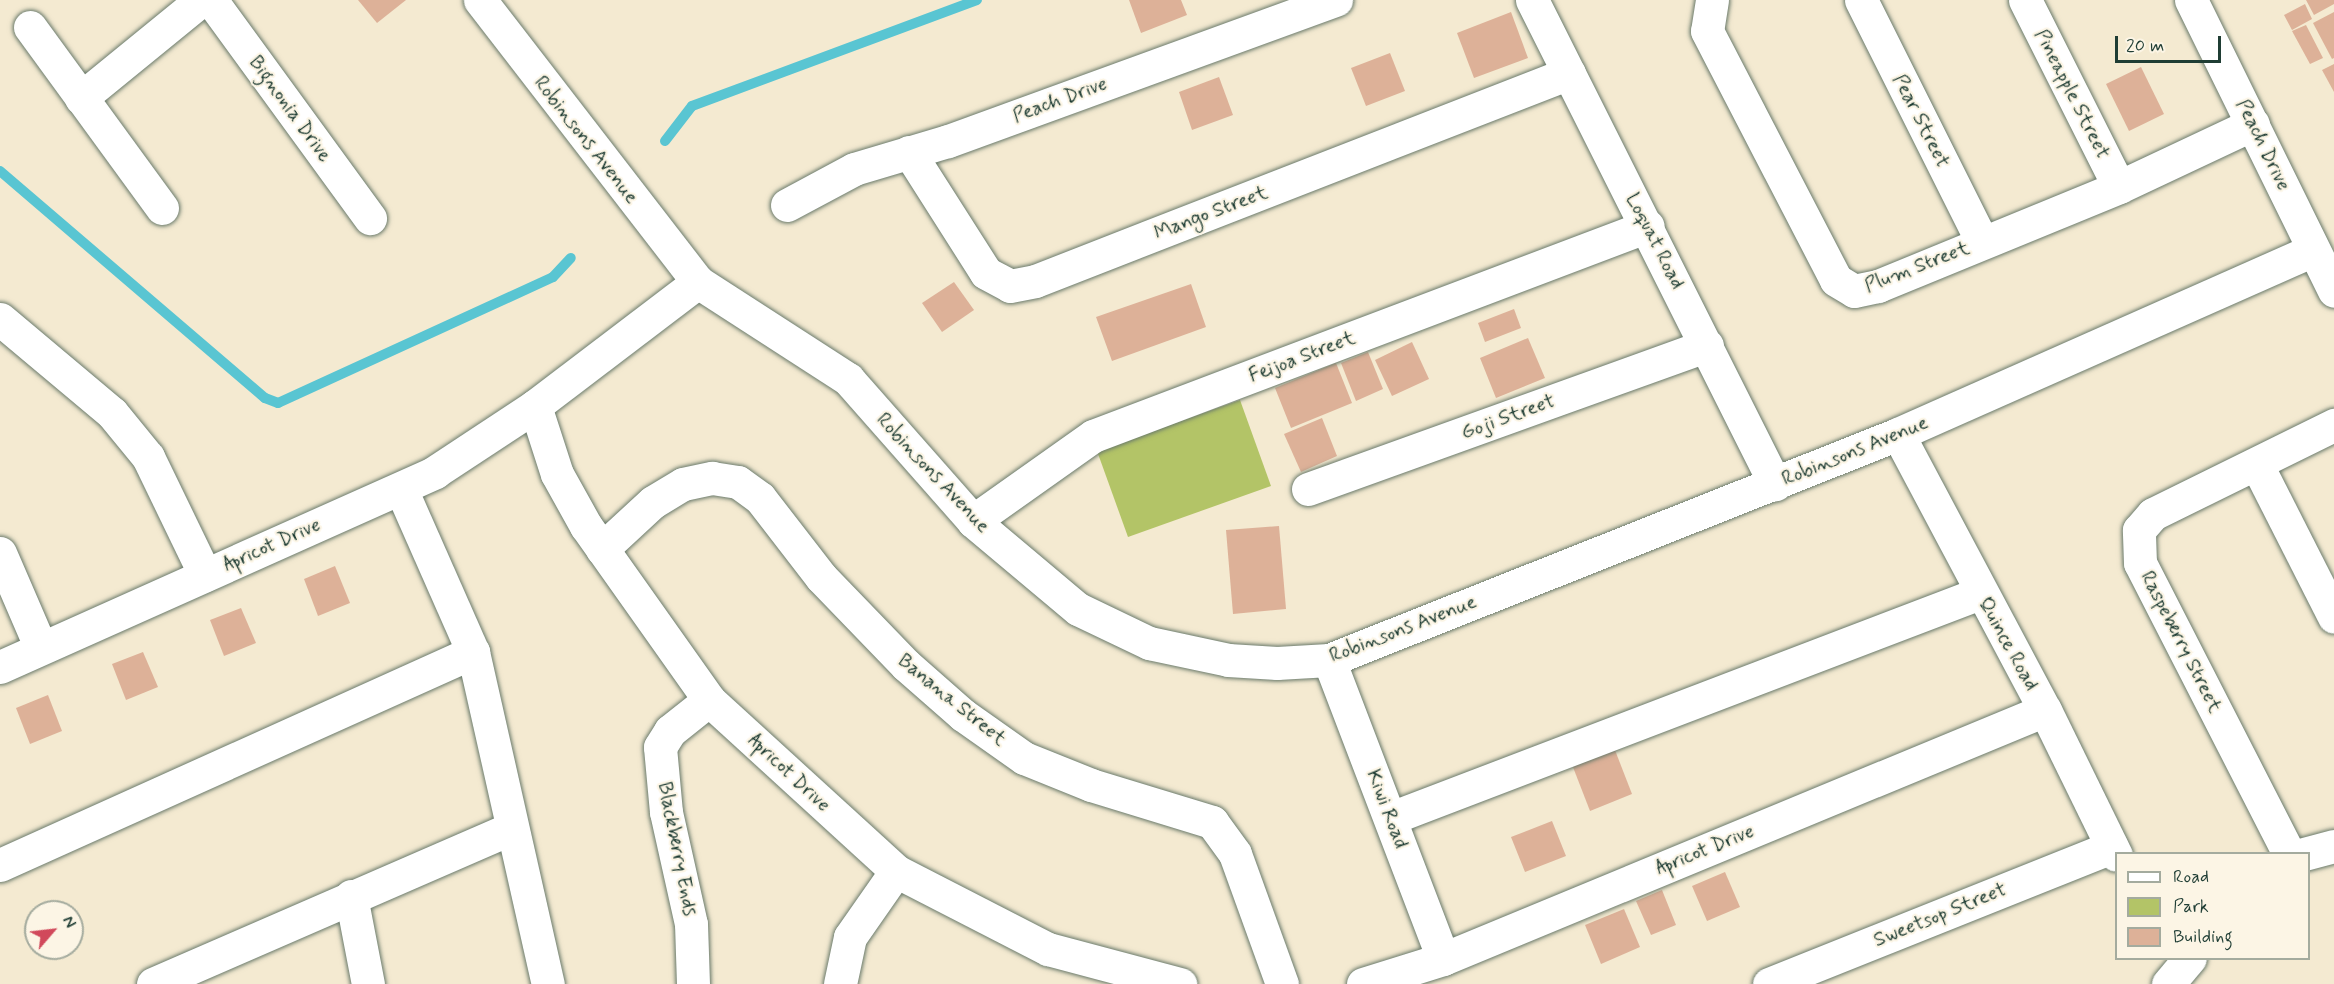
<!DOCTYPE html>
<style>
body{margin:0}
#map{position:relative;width:2334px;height:984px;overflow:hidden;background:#f4ead1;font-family:Mynerve,sans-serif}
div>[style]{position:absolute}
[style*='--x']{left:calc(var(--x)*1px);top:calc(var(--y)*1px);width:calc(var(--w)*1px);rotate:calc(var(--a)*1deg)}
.green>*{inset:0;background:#b3c467}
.stream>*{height:10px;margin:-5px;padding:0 5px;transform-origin:5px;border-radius:5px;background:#59c5d2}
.building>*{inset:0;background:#ddb198}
.roads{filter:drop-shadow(0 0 2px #6a7a6b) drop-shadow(0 0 2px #6a7a6b)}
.minor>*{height:33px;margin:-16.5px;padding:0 16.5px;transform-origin:16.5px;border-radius:16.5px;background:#fff}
span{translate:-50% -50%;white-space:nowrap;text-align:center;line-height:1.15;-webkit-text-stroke:4.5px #fcf5e5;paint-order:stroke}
.street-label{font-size:20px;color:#1f3d34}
.legend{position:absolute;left:2115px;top:852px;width:195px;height:108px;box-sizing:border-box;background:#fcf5e5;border:2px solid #a4ab9e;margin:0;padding:8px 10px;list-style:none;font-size:18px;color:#1f3d34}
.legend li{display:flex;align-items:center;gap:12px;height:30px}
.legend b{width:30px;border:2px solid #a4ab9e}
.north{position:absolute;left:24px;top:900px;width:60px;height:60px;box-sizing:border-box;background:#fcf5e5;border:2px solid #a4ab9e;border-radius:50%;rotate:62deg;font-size:16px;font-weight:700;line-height:24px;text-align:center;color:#1f3d34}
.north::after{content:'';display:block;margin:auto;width:21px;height:27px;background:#d1495b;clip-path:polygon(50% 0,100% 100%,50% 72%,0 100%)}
.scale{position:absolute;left:2115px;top:36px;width:106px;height:27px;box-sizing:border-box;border:3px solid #1f3d34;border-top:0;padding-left:8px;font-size:18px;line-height:21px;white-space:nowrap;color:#1f3d34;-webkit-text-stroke:4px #fcf5e5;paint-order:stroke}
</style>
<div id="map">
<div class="green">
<div style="clip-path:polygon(1240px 400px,1271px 486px,1128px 537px,1097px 451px)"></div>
</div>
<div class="stream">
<div style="--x:665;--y:141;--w:44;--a:-52.4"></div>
<div style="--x:692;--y:106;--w:304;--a:-20.4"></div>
<div style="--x:0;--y:171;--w:349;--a:40.6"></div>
<div style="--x:265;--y:398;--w:14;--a:21"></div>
<div style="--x:278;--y:403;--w:302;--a:-24.6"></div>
<div style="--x:553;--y:277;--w:26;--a:-47"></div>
</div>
<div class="building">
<div style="clip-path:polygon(358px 0,406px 0,377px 23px)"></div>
<div style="clip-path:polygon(1129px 0,1181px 0,1187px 15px,1141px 33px)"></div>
<div style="clip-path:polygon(2306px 0,2334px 0,2334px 4px,2314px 15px)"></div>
<div style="clip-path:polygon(2305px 4px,2312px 19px,2292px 30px,2284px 15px)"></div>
<div style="clip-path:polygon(1511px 12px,1528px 58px,1474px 78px,1457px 33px)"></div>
<div style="clip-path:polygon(2334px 12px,2334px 58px,2332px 59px,2313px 23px)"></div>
<div style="clip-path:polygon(2306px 25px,2323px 58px,2310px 64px,2292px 31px)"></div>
<div style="clip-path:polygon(1390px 53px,1405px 91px,1366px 106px,1351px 68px)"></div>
<div style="clip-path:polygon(2334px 64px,2334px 92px,2322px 70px)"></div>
<div style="clip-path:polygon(2141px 67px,2164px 114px,2129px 131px,2106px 84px)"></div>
<div style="clip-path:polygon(1219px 77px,1233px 115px,1192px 130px,1179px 92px)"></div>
<div style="clip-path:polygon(954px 282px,974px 310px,942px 332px,922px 303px)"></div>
<div style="clip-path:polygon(1191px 284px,1206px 327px,1112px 361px,1096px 317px)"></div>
<div style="clip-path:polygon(1514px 309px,1521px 328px,1485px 342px,1478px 323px)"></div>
<div style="clip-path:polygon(1528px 338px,1545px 378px,1496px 398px,1480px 358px)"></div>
<div style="clip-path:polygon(1412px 342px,1429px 379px,1392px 396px,1375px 360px)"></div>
<div style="clip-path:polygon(1368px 352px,1383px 389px,1356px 401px,1341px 363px)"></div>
<div style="clip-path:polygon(1336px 363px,1352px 403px,1291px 428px,1275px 388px)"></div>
<div style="clip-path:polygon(1322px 418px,1337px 456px,1301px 472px,1284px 434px)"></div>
<div style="clip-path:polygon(1279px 526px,1286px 609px,1233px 614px,1226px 530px)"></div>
<div style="clip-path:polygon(335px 566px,350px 603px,318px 616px,304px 579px)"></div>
<div style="clip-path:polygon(241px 608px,256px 643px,224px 656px,210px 620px)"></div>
<div style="clip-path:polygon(143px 652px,158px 687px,126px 700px,112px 664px)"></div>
<div style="clip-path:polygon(48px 695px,62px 731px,30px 744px,16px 708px)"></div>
<div style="clip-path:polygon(1613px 745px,1632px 794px,1590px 811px,1571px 762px)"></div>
<div style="clip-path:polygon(1552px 821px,1566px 856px,1525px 872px,1511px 837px)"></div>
<div style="clip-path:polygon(1725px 872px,1740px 907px,1707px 921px,1692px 886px)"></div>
<div style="clip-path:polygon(1662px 890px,1676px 925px,1651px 935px,1636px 901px)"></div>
<div style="clip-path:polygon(1624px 909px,1640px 947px,1601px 964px,1585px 925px)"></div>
</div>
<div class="roads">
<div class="minor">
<div style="--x:211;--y:0;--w:270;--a:53.9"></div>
<div style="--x:480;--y:0;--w:356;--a:52.3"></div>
<div style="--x:698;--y:282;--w:179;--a:32.9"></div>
<div style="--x:848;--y:379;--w:189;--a:48.6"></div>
<div style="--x:973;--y:521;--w:137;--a:40"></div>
<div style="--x:1078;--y:609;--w:79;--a:25.6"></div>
<div style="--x:1149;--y:643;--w:81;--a:12.1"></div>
<div style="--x:1228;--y:660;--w:49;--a:3.5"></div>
<div style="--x:1277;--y:663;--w:52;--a:-3.3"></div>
<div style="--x:1329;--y:660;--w:612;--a:-21.66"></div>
<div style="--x:1898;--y:434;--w:454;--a:-23.9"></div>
<div style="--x:1532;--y:0;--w:542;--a:63.34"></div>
<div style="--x:1712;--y:0;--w:31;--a:99"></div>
<div style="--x:1707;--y:31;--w:280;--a:62.6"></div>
<div style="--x:1836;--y:280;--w:21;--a:31"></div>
<div style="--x:1854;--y:291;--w:25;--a:-12"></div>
<div style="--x:1878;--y:286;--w:261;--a:-22.3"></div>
<div style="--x:2119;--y:187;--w:148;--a:-25.2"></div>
<div style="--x:1861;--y:0;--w:271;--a:63.4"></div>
<div style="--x:2025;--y:0;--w:209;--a:63.3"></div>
<div style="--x:2191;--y:0;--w:324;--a:63.8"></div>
<div style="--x:30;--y:27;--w:224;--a:53.9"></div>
<div style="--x:81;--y:98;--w:155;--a:-39.2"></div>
<div style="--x:909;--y:152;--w:143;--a:57.5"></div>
<div style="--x:986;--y:273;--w:27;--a:28"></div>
<div style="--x:1010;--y:286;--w:25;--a:-11"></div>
<div style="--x:1035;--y:281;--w:573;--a:-21.28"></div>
<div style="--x:787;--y:205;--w:76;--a:-28.2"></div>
<div style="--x:854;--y:169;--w:98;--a:-16.6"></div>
<div style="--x:948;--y:141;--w:413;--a:-20"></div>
<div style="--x:0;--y:319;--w:146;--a:40"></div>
<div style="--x:112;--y:413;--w:57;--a:50.7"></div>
<div style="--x:148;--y:457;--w:131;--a:64.2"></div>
<div style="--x:535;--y:406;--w:71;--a:72.1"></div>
<div style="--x:557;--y:474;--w:60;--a:60.9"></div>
<div style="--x:586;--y:526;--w:213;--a:54.7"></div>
<div style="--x:709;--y:700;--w:253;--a:42.4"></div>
<div style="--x:896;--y:871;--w:171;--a:27.2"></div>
<div style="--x:1048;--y:949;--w:137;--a:14.9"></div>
<div style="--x:1898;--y:434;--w:313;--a:62"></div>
<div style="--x:2045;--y:710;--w:161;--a:63.9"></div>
<div style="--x:2257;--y:465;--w:170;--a:63.1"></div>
<div style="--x:401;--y:489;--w:178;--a:66.2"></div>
<div style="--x:473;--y:652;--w:340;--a:77.3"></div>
<div style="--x:1308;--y:489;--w:424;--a:-19.8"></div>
<div style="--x:973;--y:521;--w:147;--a:-35.3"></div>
<div style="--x:1093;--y:436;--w:593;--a:-20.73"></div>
<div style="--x:602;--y:549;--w:69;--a:-42.7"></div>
<div style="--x:653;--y:502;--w:35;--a:-31"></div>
<div style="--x:683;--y:484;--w:30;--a:-12"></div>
<div style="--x:712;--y:478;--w:26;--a:9"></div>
<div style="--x:738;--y:482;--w:27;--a:36"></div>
<div style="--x:760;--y:498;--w:100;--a:52.3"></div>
<div style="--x:821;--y:577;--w:122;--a:46"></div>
<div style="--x:906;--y:665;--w:76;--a:41.3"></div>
<div style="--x:963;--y:715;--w:75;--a:35.2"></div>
<div style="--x:1024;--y:758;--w:72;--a:21.9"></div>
<div style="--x:1091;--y:785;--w:127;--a:17"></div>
<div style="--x:1212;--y:822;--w:39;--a:54"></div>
<div style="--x:1235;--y:854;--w:138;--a:70.1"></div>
<div style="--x:0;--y:553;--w:103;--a:66.7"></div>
<div style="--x:1329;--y:660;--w:320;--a:69.1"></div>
<div style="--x:0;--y:667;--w:477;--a:-24.1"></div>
<div style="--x:435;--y:472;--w:120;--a:-33.4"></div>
<div style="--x:535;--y:406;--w:205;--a:-37.3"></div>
<div style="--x:1391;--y:818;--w:631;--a:-20.91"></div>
<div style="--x:2289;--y:854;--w:327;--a:-117.1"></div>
<div style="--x:2140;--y:563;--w:33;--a:-92"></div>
<div style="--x:2139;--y:530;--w:21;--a:-49"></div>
<div style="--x:2153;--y:514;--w:202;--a:-26.2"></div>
<div style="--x:2304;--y:854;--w:31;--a:-15"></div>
<div style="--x:0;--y:865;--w:519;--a:-24.24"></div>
<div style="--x:351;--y:896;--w:90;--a:79.1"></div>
<div style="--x:153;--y:984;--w:391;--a:-23.5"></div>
<div style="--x:693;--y:984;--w:60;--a:-91.9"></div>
<div style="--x:691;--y:924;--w:115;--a:-102.6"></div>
<div style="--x:666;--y:812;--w:65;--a:-95.3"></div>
<div style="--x:660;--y:747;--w:19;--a:-58"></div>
<div style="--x:670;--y:731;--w:50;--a:-38.5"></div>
<div style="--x:840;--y:984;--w:48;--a:-78"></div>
<div style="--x:850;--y:937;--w:80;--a:-55.1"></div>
<div style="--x:1363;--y:984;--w:84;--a:-17.4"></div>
<div style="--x:1443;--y:959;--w:651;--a:-22.47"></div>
<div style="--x:1769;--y:984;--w:369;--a:-21.8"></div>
<div style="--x:2168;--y:984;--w:34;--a:-50"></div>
</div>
</div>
<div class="street-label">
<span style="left:2072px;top:94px;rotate:63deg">Pineapple Street</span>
<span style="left:1060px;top:100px;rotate:-20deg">Peach Drive</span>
<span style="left:290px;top:109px;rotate:54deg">Bignonia Drive</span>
<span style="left:1921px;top:121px;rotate:63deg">Pear Street</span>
<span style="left:586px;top:140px;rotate:52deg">Robinsons Avenue</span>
<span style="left:2263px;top:145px;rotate:64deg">Peach Drive</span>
<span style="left:1211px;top:213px;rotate:-21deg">Mango Street</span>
<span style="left:1655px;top:241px;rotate:63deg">Loquat Road</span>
<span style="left:1917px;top:267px;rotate:-21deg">Plum Street</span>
<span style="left:1302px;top:357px;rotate:-21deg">Feijoa Street</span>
<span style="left:1508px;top:417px;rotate:-20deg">Goji Street</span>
<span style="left:1855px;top:451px;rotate:-22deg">Robinsons Avenue</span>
<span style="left:933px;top:473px;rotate:47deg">Robinsons Avenue</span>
<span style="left:272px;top:545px;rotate:-24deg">Apricot Drive</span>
<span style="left:1403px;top:629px;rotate:-21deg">Robinsons Avenue</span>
<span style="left:2181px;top:642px;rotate:63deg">Raspeberry Street</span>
<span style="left:2008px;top:644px;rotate:61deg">Quince Road</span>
<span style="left:952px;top:700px;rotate:39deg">Banana Street</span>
<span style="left:789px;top:773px;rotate:43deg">Apricot Drive</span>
<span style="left:1387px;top:809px;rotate:69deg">Kiwi Road</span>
<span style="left:677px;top:849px;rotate:79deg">Blackberry Ends</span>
<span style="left:1705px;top:850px;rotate:-22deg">Apricot Drive</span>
<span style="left:1940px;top:915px;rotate:-22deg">Sweetsop Street</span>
</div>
<ul class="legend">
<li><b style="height:8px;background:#fff"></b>Road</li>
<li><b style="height:16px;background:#b3c467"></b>Park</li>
<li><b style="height:16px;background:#ddb198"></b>Building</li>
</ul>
<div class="north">N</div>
<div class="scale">20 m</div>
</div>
